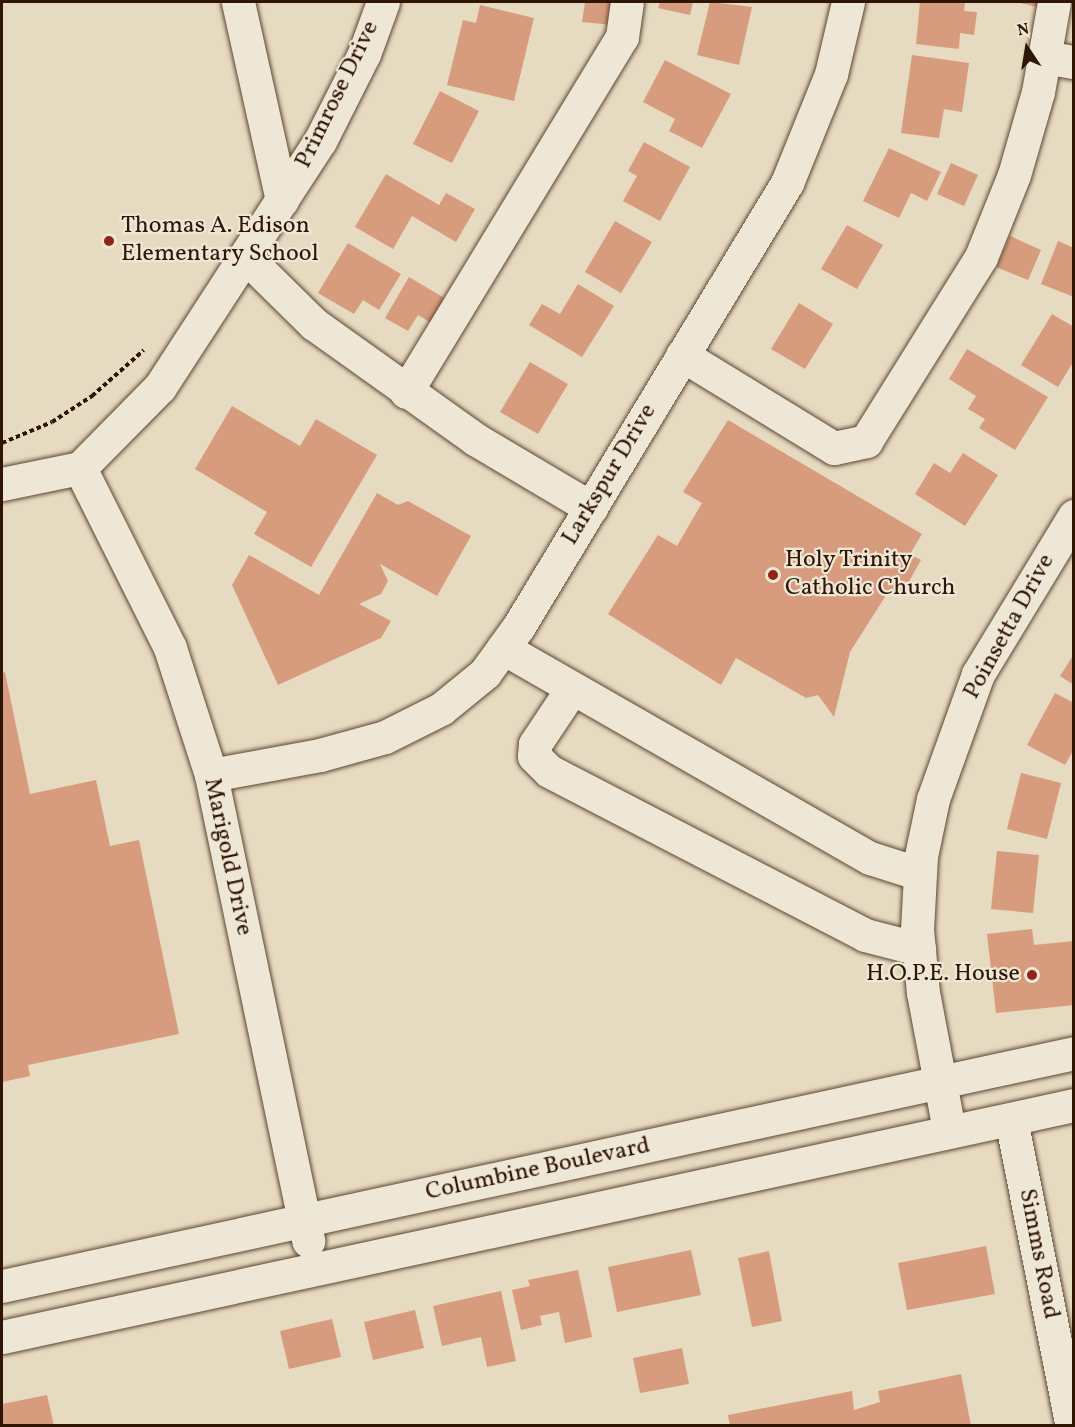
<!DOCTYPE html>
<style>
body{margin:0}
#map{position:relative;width:1075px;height:1427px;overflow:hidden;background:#e6dac0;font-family:Vollkorn,serif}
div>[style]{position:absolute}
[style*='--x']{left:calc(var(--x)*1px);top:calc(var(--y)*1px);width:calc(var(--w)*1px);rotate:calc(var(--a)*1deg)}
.building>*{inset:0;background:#d79c7d}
.path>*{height:4px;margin-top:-2px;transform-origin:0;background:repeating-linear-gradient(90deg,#2f1504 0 4.5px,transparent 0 7.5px)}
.roads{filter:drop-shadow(0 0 2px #5d4633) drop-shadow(0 0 2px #5d4633)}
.minor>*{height:33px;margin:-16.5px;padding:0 16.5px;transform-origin:16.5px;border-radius:16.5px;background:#efe7d6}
.dots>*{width:16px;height:16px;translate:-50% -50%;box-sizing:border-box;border:3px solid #efe7d6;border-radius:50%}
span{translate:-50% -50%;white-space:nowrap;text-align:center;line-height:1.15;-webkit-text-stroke:4.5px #efe7d6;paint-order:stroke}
.street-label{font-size:24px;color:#2f1504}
.poi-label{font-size:24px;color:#2f1504}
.left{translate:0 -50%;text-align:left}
.right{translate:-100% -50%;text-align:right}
.frame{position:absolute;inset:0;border:3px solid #2f1504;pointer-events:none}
.north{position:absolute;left:997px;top:18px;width:60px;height:60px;-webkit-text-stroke:4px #efe7d6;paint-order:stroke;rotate:348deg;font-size:16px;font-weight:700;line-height:24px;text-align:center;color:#2f1504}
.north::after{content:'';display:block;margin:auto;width:21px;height:27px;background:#2f1504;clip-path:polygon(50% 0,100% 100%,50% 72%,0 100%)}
</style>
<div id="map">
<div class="building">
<div style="clip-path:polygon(585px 2px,616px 2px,613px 25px,582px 22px)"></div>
<div style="clip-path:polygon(660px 2px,693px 2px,690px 15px,658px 8px)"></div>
<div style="clip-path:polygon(710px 2px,752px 7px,739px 65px,697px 55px)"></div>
<div style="clip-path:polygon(920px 2px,965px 2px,964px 11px,977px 12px,974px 35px,960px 33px,959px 49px,916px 44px)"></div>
<div style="clip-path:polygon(1016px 2px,1037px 2px,1037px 7px)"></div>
<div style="clip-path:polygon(480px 5px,534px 18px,514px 101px,447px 85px,463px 20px,476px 23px)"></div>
<div style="clip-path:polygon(912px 55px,969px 63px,962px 112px,944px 109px,939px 138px,901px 133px)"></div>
<div style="clip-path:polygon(665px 60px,731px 94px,702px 148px,669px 131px,675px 119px,643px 102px)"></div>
<div style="clip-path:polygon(440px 91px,479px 111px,452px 163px,413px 144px)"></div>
<div style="clip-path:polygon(644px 142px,690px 167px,660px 221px,623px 201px,637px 176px,628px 171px)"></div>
<div style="clip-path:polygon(889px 148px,941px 172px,927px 201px,911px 193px,899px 218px,863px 201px)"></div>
<div style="clip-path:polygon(951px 163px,978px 175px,964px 206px,937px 194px)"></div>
<div style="clip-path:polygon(386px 174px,439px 205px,446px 193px,475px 209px,456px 242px,412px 216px,393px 249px,355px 227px)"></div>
<div style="clip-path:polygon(615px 221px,652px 242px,621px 293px,585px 272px)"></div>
<div style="clip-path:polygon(847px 225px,883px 245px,857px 289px,821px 269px)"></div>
<div style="clip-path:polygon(1010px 236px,1041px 250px,1028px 280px,996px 267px)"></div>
<div style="clip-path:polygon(1058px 241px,1074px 248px,1074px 297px,1041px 284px)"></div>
<div style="clip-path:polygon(348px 243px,401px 274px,379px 310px,363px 300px,354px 314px,318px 293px)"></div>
<div style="clip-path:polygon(409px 277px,446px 299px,431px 323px,418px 315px,408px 331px,385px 318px)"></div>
<div style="clip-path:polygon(578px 284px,614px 306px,582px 357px,529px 325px,542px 304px,560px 314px)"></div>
<div style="clip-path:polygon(799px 303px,833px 324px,805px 369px,771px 349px)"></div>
<div style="clip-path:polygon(1052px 314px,1074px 327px,1074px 361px,1058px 387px,1021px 365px)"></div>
<div style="clip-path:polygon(967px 349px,1048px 397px,1015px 450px,979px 428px,985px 419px,968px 409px,976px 396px,949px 379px)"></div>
<div style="clip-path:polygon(530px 362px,568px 384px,538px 434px,500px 412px)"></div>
<div style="clip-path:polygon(232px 406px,300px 446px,316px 419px,377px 455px,311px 567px,254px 534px,267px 512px,195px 469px)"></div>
<div style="clip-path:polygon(728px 420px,922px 534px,910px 554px,921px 560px,901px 596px,890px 589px,850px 652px,834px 717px,818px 695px,806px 698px,736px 658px,721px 685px,608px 614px,658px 535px,677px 546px,702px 503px,683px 492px)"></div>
<div style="clip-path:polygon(963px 453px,998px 475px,965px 526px,915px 494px,934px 463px,950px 473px)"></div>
<div style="clip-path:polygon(377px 493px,398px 505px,408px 501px,471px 536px,437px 596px,380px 564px,388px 581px,381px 594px,359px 604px,391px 621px,381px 638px,278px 685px,232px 585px,249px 555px,319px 595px)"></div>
<div style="clip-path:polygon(1074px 654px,1074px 685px,1060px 676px)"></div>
<div style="clip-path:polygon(5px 672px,30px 794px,96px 780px,110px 846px,139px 840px,179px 1034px,28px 1065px,30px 1076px,2px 1082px,2px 673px)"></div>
<div style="clip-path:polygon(1055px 693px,1074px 703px,1074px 749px,1065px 765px,1027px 745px)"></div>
<div style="clip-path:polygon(1021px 773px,1061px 783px,1047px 839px,1007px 829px)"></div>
<div style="clip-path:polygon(997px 851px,1039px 855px,1033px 913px,991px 909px)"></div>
<div style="clip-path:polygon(1032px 929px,1034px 945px,1074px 941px,1074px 1005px,996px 1013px,987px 934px)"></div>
<div style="clip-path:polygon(986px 1246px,995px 1294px,907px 1310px,898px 1263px)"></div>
<div style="clip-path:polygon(691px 1250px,701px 1295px,617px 1312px,608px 1267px)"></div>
<div style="clip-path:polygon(769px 1251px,782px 1321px,752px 1327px,738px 1258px)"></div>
<div style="clip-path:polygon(578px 1270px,592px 1337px,565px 1343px,559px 1312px,540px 1316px,542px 1325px,521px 1330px,512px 1290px,530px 1286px,528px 1280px)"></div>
<div style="clip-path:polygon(501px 1291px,516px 1361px,487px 1367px,481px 1337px,442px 1346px,433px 1306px)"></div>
<div style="clip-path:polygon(415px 1310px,424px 1348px,373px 1360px,364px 1322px)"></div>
<div style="clip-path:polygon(332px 1319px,341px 1357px,289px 1369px,280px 1331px)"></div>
<div style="clip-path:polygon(682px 1348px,689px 1384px,640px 1393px,633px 1358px)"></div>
<div style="clip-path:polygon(961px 1374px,971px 1426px,730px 1426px,728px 1415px,852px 1391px,854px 1410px,880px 1402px,878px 1391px)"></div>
<div style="clip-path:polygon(47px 1395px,54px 1426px,2px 1426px,2px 1404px)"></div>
</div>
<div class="path">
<div style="--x:2;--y:443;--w:54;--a:-22.8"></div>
<div style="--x:52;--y:422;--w:48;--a:-33"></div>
<div style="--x:92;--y:396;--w:69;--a:-41.5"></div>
</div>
<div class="roads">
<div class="minor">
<div style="--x:238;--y:2;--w:203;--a:77.5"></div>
<div style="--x:1045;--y:57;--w:29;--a:10"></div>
<div style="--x:245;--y:256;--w:97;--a:44.6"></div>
<div style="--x:314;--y:324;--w:198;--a:35.5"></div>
<div style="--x:475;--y:439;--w:135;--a:30.7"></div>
<div style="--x:682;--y:355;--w:178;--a:31.5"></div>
<div style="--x:834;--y:448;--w:33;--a:-12"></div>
<div style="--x:866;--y:441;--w:217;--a:-58"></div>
<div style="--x:981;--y:257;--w:88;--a:-68.1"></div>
<div style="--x:1014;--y:175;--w:86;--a:-73.9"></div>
<div style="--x:1038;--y:92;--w:91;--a:-79.9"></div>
<div style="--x:406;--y:392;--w:416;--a:-58.7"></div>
<div style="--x:622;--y:37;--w:35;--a:-82"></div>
<div style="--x:80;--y:468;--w:201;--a:63.4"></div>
<div style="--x:170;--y:648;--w:133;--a:72.1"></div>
<div style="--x:211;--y:775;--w:476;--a:78.2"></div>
<div style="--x:2;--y:484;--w:80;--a:-11.6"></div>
<div style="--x:80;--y:468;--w:114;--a:-45.4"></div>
<div style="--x:160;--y:387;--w:293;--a:-57"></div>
<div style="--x:320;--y:141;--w:97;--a:-63.2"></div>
<div style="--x:364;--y:54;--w:55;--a:-69.9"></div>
<div style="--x:503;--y:648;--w:423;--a:29.8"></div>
<div style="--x:870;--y:858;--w:52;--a:17.7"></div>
<div style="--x:571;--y:690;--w:65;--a:123.7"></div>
<div style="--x:535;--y:744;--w:12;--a:95"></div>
<div style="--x:534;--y:756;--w:21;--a:45"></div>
<div style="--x:549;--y:771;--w:356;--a:27.4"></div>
<div style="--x:865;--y:935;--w:56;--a:14.5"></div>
<div style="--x:211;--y:775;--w:111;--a:-10.4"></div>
<div style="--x:320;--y:755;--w:67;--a:-15.5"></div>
<div style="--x:385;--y:737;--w:63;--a:-26.6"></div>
<div style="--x:441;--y:709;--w:57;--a:-39.3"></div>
<div style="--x:485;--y:673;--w:58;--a:-54.1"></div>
<div style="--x:519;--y:626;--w:518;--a:-58.83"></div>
<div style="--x:787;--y:183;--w:118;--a:-68"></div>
<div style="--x:831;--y:74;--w:74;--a:-76.7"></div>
<div style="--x:1011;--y:1119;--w:313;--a:78.8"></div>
<div style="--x:949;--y:1130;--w:139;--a:-100.7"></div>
<div style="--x:923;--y:993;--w:63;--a:-95.4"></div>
<div style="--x:917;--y:930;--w:74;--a:-86.9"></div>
<div style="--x:921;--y:856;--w:58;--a:-78.1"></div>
<div style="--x:933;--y:799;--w:133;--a:-70.2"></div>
<div style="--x:978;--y:674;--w:185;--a:-58.7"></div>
<div style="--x:2;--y:1286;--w:1097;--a:-12.26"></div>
<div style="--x:2;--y:1337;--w:1097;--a:-12.21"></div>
</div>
</div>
<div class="dots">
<div style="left:109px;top:241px;background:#8f2418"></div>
<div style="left:773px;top:575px;background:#8f2418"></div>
<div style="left:1032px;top:975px;background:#8f2418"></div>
</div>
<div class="street-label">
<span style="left:338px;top:95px;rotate:-64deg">Primrose Drive</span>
<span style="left:610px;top:475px;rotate:-59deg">Larkspur Drive</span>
<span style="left:1010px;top:627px;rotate:-61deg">Poinsetta Drive</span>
<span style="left:227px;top:857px;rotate:78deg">Marigold Drive</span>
<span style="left:538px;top:1170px;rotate:-12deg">Columbine Boulevard</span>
<span style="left:1038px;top:1254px;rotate:79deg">Simms Road</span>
</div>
<div class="poi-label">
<span class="left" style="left:121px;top:241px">Thomas A. Edison<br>Elementary School</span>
<span class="left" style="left:785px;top:575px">Holy Trinity<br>Catholic Church</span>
<span class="right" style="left:1020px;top:975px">H.O.P.E. House</span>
</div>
<div class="frame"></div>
<div class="north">N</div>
</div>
